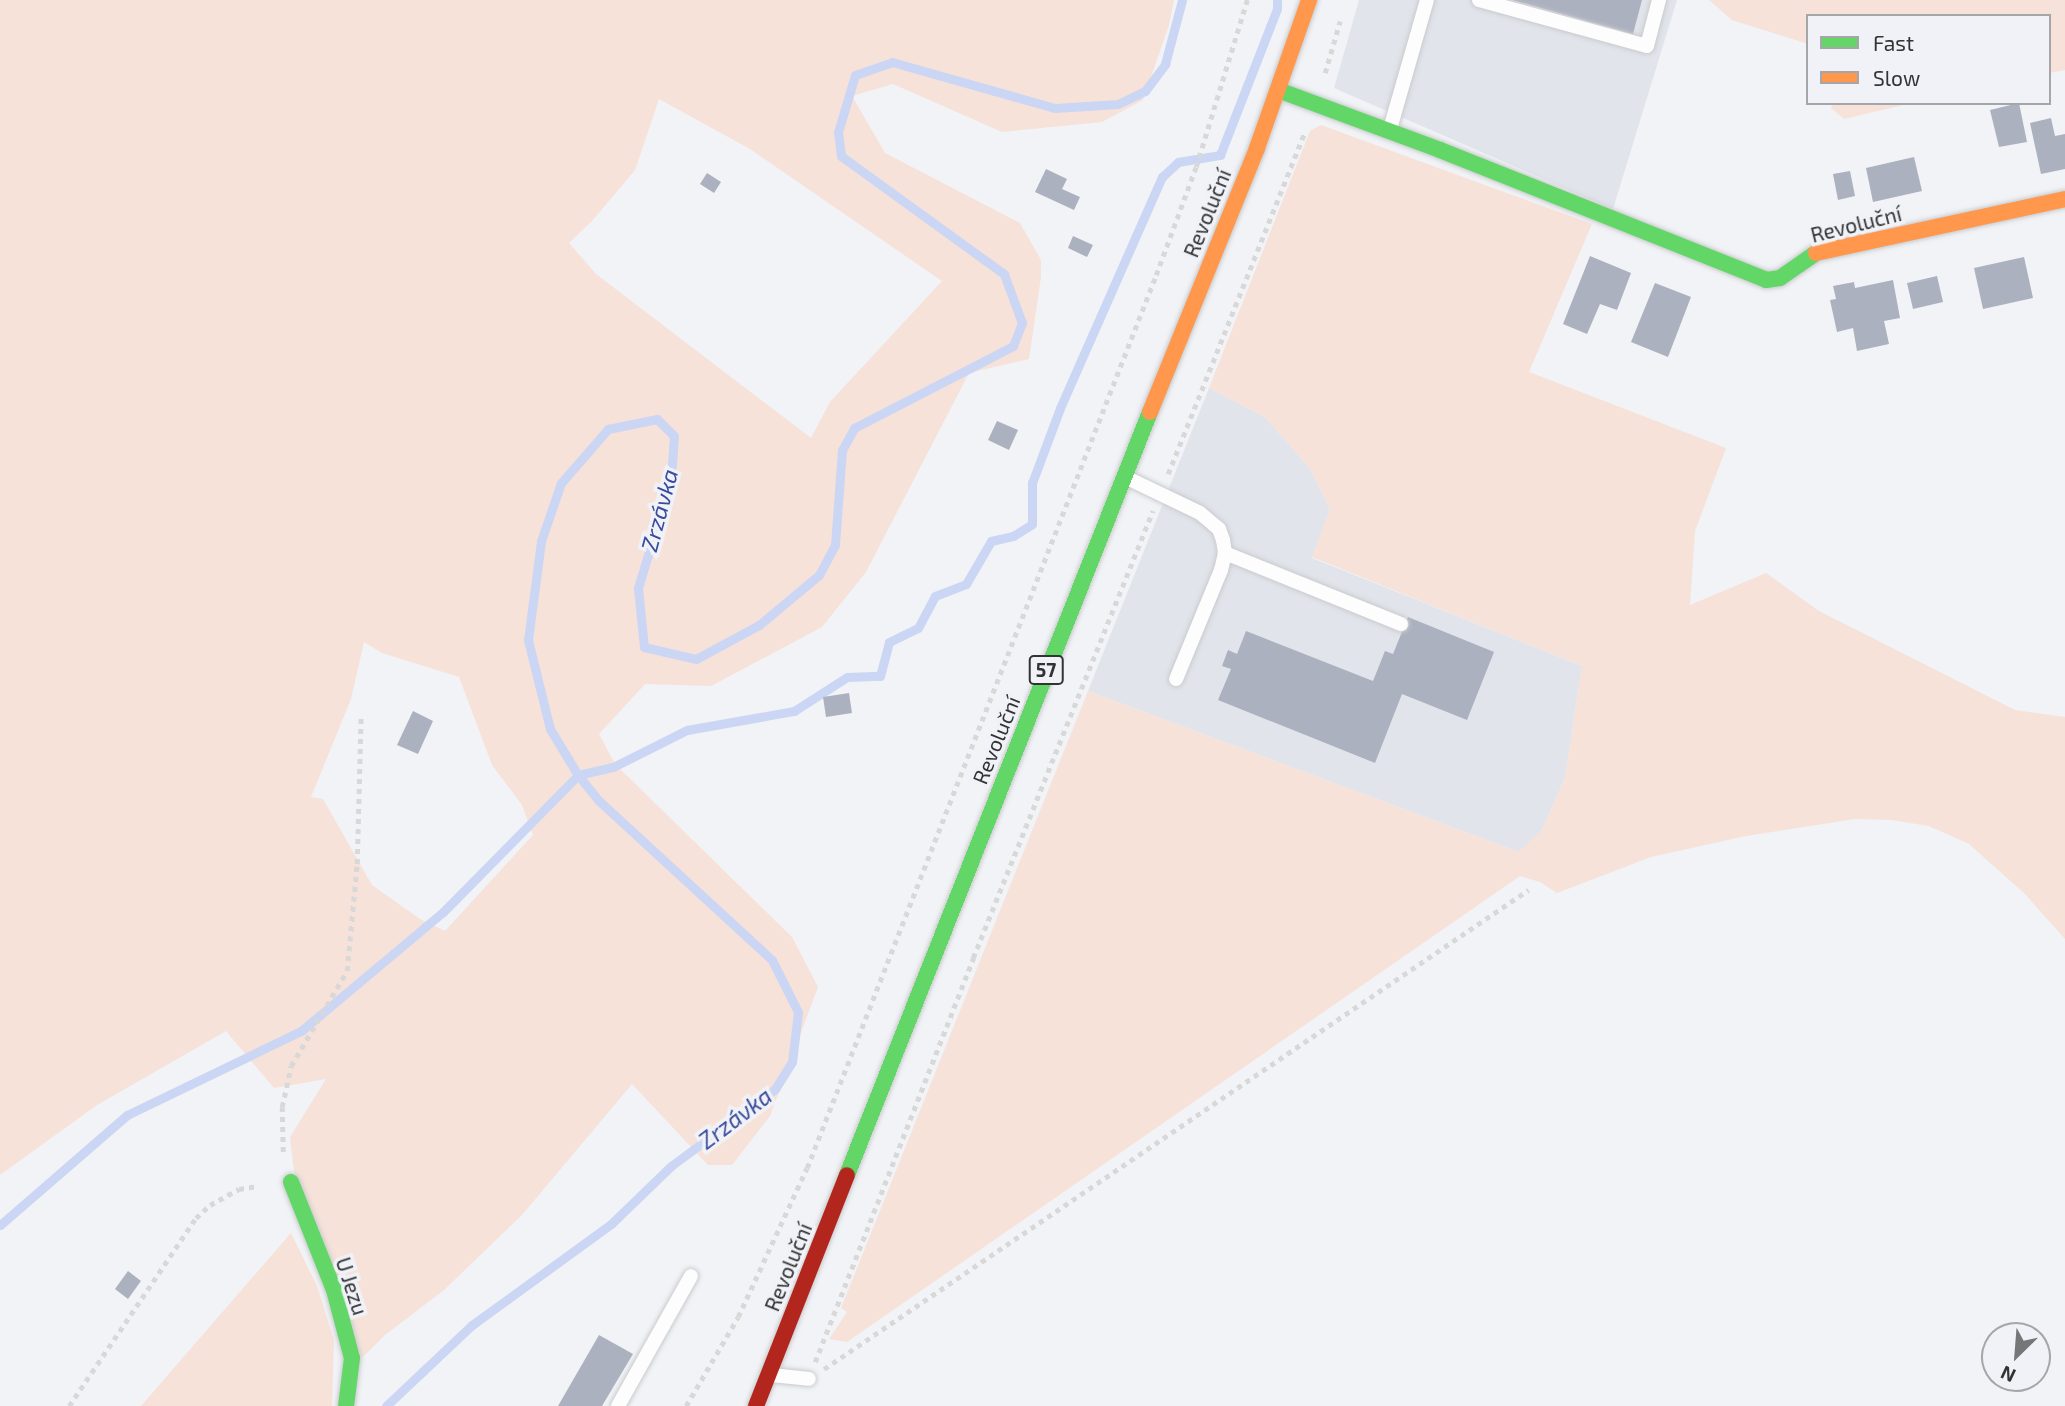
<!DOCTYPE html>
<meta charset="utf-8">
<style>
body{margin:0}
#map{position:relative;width:2065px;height:1406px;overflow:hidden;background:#f1f3f6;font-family:"Exo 2",sans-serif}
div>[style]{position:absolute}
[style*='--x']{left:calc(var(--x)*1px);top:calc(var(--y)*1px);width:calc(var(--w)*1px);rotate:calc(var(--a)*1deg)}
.built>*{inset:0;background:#e1e4eb}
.green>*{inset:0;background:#f6e2d9}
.stream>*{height:9px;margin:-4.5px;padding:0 4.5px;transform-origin:4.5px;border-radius:4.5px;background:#cbd6f5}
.building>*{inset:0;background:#acb1bf}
.path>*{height:4.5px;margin-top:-2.25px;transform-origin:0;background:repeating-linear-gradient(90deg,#d8d8d8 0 5px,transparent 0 10px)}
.roads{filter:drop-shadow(0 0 2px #c9cbcd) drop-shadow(0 0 2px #c9cbcd)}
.lane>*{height:14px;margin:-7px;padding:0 7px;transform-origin:7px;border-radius:7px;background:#fdfdfe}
.fast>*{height:16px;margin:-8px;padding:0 8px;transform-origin:8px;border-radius:8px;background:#63d668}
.slow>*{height:16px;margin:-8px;padding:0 8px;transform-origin:8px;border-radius:8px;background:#ff974d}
.jam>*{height:16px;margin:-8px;padding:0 8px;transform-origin:8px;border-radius:8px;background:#b3261e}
span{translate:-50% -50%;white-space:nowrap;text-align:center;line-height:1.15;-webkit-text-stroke:7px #f0f2f7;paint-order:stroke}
.shield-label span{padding:2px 5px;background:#f0f2f7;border:2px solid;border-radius:5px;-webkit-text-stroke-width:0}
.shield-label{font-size:19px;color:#333335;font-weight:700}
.street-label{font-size:21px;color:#333335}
.water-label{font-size:23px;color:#394b9d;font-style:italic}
.legend{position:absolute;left:1806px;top:14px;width:245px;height:91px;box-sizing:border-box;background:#f0f2f7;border:2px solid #a4a6a9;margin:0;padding:9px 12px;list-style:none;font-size:21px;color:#333335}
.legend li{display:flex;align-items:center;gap:14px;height:35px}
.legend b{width:35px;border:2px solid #a4a6a9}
.north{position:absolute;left:1981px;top:1322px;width:70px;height:70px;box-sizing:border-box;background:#f0f2f7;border:2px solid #a4a6a9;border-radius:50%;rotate:205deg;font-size:19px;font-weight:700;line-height:28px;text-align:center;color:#333335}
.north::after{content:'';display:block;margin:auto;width:24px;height:32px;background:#767679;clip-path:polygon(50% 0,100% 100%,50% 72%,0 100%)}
</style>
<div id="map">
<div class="built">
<div style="clip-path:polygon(1359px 0,1677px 0,1613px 209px,1334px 88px)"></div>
<div style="clip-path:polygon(1209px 388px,1265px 417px,1309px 467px,1330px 509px,1312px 558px,1582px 666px,1565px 778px,1542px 830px,1519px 852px,1088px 691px)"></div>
</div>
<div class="green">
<div style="clip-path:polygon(evenodd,0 0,1174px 0,1169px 25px,1143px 100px,1102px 122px,1002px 132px,893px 84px,852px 96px,885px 153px,1020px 223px,1041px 260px,1041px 277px,1029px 359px,969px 373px,866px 572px,822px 627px,711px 686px,645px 684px,599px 734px,615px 764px,792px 937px,818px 987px,770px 1116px,732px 1165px,708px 1165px,632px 1084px,522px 1215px,444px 1290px,385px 1335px,362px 1358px,294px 1171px,290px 1137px,326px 1079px,274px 1088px,226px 1031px,97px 1105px,0 1175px,0 0,659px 99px,750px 149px,942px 281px,830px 402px,811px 438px,596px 274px,569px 243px,592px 221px,635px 170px,659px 99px,0 0,364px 642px,382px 653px,459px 677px,492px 765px,522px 805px,533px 835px,445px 931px,420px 919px,372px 885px,323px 799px,311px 797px,351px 699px,364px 642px)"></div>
<div style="clip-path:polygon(1709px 0,2065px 0,2065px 70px,2049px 73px,2049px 16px,1808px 16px,1808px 44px,1732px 20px)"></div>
<div style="clip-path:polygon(1833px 103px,1912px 103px,1844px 119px,1831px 108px)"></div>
<div style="clip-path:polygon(1321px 125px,1592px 224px,1529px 372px,1726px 448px,1695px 531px,1690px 605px,1766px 573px,1819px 611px,2015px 710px,2065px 717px,2065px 939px,2025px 894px,1969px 844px,1929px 826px,1891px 820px,1855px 819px,1746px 836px,1651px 857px,1557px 893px,1540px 882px,1520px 876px,847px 1342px,829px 1339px,847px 1312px,841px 1308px,1088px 691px,1519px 852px,1542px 830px,1565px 778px,1582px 666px,1312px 557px,1330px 509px,1309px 467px,1265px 417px,1209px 388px,1310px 131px)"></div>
<div style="clip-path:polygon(291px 1233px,317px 1286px,334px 1340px,332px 1406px,141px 1406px)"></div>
</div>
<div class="stream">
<div style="--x:0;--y:1225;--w:168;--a:-40.9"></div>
<div style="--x:127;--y:1115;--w:193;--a:-25.8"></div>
<div style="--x:301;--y:1031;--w:185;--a:-40"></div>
<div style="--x:443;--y:912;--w:192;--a:-45.4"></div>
<div style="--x:578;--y:775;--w:36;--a:-13"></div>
<div style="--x:613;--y:767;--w:83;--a:-26.6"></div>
<div style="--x:687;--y:730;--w:109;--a:-10.1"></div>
<div style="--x:794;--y:711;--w:63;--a:-32.7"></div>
<div style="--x:847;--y:677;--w:33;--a:-2"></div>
<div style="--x:880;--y:676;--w:35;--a:-75"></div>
<div style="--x:889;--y:642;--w:32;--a:-26"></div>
<div style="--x:918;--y:628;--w:36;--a:-62"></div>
<div style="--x:935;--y:596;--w:33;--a:-21"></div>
<div style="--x:966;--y:584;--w:50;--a:-59.8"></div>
<div style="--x:991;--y:541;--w:23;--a:-13"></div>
<div style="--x:1013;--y:536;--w:22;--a:-32"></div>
<div style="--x:1032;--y:524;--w:41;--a:-90"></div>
<div style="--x:1032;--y:483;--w:80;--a:-69.5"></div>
<div style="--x:1060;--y:408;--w:253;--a:-66.2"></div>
<div style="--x:1162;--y:177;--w:22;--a:-43"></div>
<div style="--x:1178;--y:162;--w:43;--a:-9.5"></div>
<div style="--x:1220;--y:155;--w:157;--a:-68.7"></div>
<div style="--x:1277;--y:9;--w:9;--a:-90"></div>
<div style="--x:386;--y:1406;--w:118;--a:-43.3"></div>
<div style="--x:472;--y:1325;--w:172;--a:-36"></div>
<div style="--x:611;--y:1224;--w:83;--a:-44"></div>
<div style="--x:671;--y:1166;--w:129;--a:-36.5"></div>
<div style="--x:775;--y:1089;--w:32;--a:-58"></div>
<div style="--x:792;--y:1062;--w:50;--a:-83.2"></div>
<div style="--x:798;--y:1012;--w:58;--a:-116.6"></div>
<div style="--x:772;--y:960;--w:235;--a:-137.4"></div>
<div style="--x:599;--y:801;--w:33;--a:-129"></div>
<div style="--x:578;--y:775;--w:54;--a:-121.3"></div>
<div style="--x:550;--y:729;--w:92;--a:-103.9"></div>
<div style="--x:528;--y:640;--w:100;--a:-82.5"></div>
<div style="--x:541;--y:541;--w:61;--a:-71"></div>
<div style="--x:561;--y:483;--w:72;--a:-49"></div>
<div style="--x:608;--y:429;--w:50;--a:-11.5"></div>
<div style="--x:657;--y:419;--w:24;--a:45"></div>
<div style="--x:674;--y:436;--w:42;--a:94.1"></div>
<div style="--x:671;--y:478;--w:115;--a:106.7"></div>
<div style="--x:638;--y:588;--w:59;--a:84.2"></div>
<div style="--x:644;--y:647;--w:53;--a:13"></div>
<div style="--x:696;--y:659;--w:72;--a:-28.4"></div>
<div style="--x:759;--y:625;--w:78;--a:-39.8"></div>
<div style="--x:819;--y:575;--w:34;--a:-62"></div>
<div style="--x:835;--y:545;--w:95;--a:-85.8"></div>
<div style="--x:842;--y:450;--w:25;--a:-61"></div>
<div style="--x:854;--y:428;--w:179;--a:-27.3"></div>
<div style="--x:1013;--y:346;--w:25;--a:-69"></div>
<div style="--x:1022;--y:323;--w:52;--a:-110.2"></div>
<div style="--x:1004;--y:274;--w:201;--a:-144.1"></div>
<div style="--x:841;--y:156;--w:24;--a:-97"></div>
<div style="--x:838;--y:132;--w:59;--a:-73.4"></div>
<div style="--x:855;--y:75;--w:39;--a:-19"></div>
<div style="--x:892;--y:62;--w:169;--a:15.8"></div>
<div style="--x:1055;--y:108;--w:63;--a:-3.6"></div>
<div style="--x:1118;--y:104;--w:30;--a:-26"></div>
<div style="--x:1145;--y:91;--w:34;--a:-53"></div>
<div style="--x:1165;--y:64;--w:66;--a:-75.1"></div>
</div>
<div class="building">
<div style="clip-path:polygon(1512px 0,1642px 0,1633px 34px)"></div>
<div style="clip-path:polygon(2019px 103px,2027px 142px,1999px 147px,1990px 110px)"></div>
<div style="clip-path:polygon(2051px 118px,2055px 136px,2065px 134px,2065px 169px,2041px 174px,2030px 123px)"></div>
<div style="clip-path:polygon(1914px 157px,1922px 191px,1873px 202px,1866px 168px)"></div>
<div style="clip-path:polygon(1046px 169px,1067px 179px,1062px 189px,1080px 197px,1074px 210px,1035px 192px)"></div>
<div style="clip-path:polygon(1850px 171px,1855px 196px,1838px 200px,1833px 174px)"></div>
<div style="clip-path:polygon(707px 173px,721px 182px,714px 193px,700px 184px)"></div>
<div style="clip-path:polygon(1073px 236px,1093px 245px,1087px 257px,1068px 248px)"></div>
<div style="clip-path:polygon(1590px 256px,1631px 273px,1617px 310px,1600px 304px,1587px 334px,1563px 324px)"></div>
<div style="clip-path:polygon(2024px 257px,2033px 298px,1983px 309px,1974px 268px)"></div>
<div style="clip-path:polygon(1937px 276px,1943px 302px,1913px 309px,1907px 283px)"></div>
<div style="clip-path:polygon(1893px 280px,1900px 318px,1884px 321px,1889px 344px,1857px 351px,1853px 328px,1837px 332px,1830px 300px,1836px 299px,1833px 286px,1854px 282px,1855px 288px)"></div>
<div style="clip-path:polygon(1655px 283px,1691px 297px,1668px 357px,1631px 342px)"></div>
<div style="clip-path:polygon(997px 421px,1018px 430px,1009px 450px,988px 440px)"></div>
<div style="clip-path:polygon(1408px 617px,1494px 652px,1467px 720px,1402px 694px,1375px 763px,1218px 700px,1231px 669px,1222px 666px,1228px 650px,1237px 654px,1246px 631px,1373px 681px,1385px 651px,1393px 654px)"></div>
<div style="clip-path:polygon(849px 693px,852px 713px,826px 717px,823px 697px)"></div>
<div style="clip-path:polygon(413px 711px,433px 721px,418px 754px,397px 745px)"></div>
<div style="clip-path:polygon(128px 1271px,141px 1281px,128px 1299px,115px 1289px)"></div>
<div style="clip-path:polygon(599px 1335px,633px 1354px,602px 1406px,558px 1406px)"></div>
</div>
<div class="path">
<div style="--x:1325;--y:73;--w:54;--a:-73.9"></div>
<div style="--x:1168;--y:474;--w:366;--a:-68.2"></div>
<div style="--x:283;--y:1152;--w:45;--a:-91.3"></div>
<div style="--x:282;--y:1107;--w:42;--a:-77.6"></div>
<div style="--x:291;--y:1066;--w:110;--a:-59.5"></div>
<div style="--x:347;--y:971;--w:107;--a:-84.7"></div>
<div style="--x:357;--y:864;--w:149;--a:-88.5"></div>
<div style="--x:815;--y:1362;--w:434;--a:-68.6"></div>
<div style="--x:973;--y:958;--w:482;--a:-68.1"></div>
<div style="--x:824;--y:1369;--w:852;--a:-34.23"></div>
<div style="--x:69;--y:1406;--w:227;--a:-56"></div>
<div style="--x:196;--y:1218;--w:19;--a:-43"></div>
<div style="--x:210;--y:1205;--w:33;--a:-29"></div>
<div style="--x:239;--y:1189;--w:19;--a:-9"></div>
<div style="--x:686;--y:1406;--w:103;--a:-59.7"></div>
<div style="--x:738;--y:1317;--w:164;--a:-65.2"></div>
<div style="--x:807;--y:1168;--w:959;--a:-68.65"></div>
<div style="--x:1156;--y:275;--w:115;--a:-69.7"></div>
<div style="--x:1196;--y:167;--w:175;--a:-73"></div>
</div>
<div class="roads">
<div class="lane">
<div style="--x:1479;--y:0;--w:174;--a:15.3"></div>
<div style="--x:1647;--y:46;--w:48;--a:-75.4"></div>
<div style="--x:1390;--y:129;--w:134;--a:-74"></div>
<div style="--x:1125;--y:477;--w:83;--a:25.6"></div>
<div style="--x:1200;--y:513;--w:25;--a:40"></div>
<div style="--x:1219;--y:529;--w:12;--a:70"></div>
<div style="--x:1223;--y:540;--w:13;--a:81"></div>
<div style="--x:1225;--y:553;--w:17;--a:103"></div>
<div style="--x:1221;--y:570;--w:118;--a:112.4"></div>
<div style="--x:1225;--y:553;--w:190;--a:22"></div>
<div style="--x:772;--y:1375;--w:37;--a:6"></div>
<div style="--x:618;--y:1406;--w:149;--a:-60.7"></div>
</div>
<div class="fast">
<div style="--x:1278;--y:90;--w:173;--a:20.3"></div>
<div style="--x:1440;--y:150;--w:351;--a:21.7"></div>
<div style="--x:1766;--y:280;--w:14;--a:-8"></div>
<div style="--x:1780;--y:278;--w:44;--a:-34.8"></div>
<div style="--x:847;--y:1175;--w:821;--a:-68.34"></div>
<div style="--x:291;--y:1182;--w:116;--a:68.3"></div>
<div style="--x:334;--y:1290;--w:70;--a:75.2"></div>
<div style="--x:352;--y:1358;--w:48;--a:97.1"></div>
</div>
<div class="slow">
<div style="--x:1816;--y:253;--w:255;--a:-12.2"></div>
<div style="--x:1150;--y:412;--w:285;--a:-67.9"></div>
<div style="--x:1257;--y:148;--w:157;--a:-70.6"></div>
</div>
<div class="jam">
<div style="--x:756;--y:1406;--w:248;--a:-68.5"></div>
</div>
</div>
<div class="shield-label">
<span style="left:1046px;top:670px">57</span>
</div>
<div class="street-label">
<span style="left:1207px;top:213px;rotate:-68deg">Revoluční</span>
<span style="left:1856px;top:224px;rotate:-14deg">Revoluční</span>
<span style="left:996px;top:740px;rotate:-68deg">Revoluční</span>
<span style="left:788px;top:1267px;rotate:-68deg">Revoluční</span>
<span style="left:352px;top:1286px;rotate:72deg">U Jezu</span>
</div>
<div class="water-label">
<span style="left:659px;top:510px;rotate:-75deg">Zrzávka</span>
<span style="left:735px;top:1118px;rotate:-37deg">Zrzávka</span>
</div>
<ul class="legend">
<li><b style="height:9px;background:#63d668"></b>Fast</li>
<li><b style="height:9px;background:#ff974d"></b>Slow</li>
</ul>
<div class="north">N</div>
</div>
